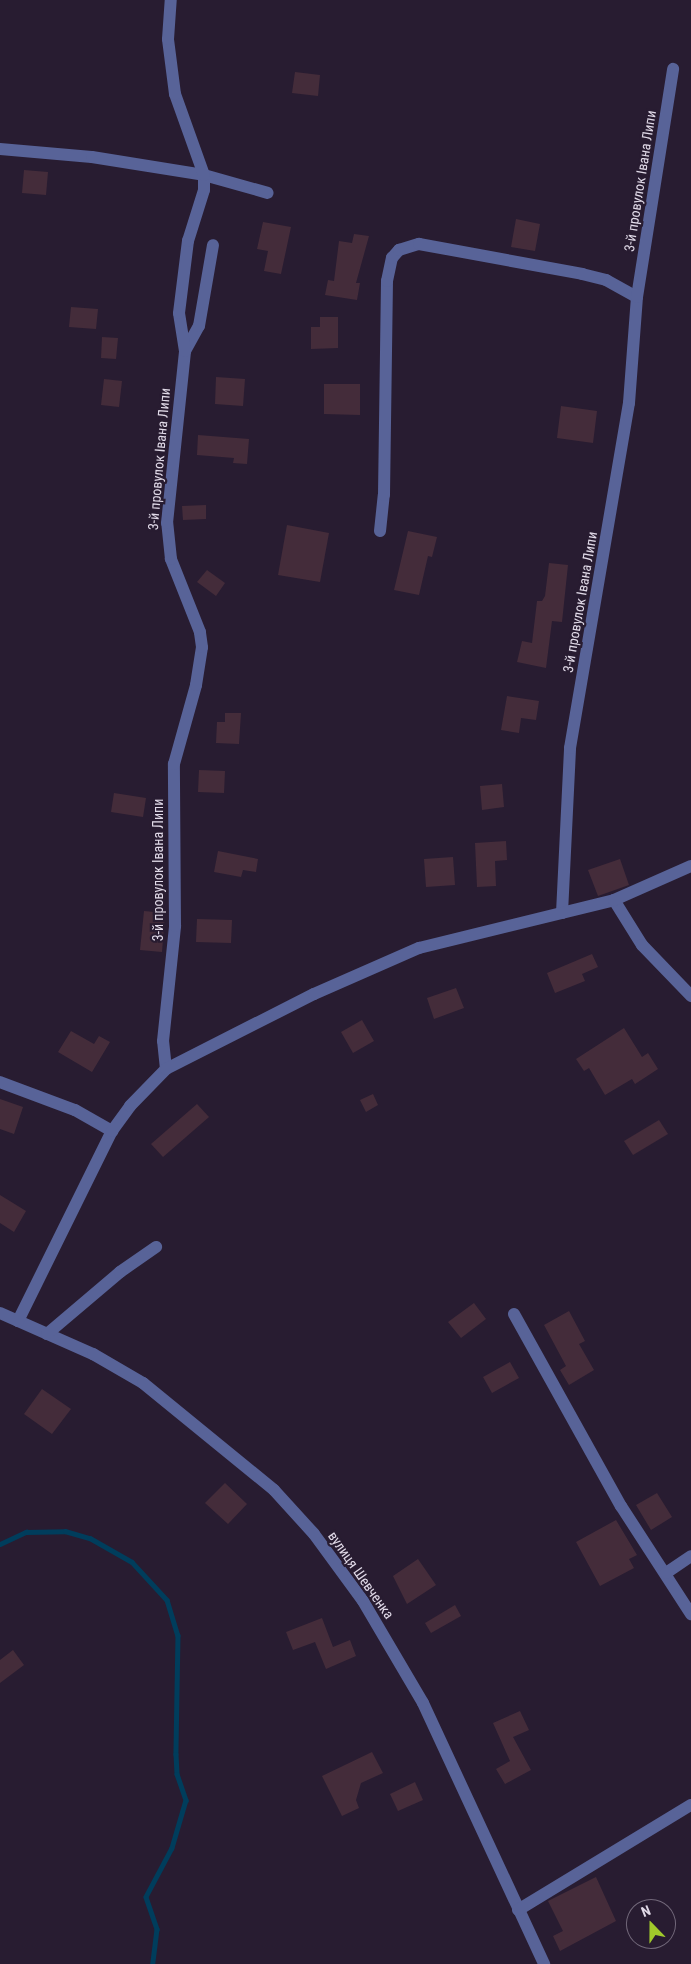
<!DOCTYPE html>
<meta charset="utf-8">
<style>
body{margin:0}
#map{position:relative;width:691px;height:1964px;overflow:hidden;background:#281c31;font-family:"Roboto Condensed",sans-serif}
div>[style]{position:absolute}
[style*='--x']{left:calc(var(--x)*1px);top:calc(var(--y)*1px);width:calc(var(--w)*1px);rotate:calc(var(--a)*1deg)}
.stream>*{height:4.5px;margin:-2.25px;padding:0 2.25px;transform-origin:2.25px;border-radius:2.25px;background:#003d5c}
.building>*{inset:0;background:#442c3a}
.minor>*{height:12px;margin:-6px;padding:0 6px;transform-origin:6px;border-radius:6px;background:#586398}
span{translate:-50% -50%;white-space:nowrap;text-align:center;line-height:1.15;-webkit-text-stroke:4.5px #281c31;paint-order:stroke}
.street-label{font-size:14px;color:#e1dae8}
.north{position:absolute;left:626px;top:1899px;width:50px;height:50px;box-sizing:border-box;background:#281c31;border:1px solid #72687a;border-radius:50%;rotate:338deg;font-size:14px;font-weight:700;line-height:20px;text-align:center;color:#e1dae8}
.north::after{content:'';display:block;margin:auto;width:18px;height:22px;background:#a0c92b;clip-path:polygon(50% 0,100% 100%,50% 72%,0 100%)}
</style>
<div id="map">
<div class="stream">
<div style="--x:0;--y:1544;--w:29;--a:-25"></div>
<div style="--x:26;--y:1532;--w:39;--a:-1"></div>
<div style="--x:65;--y:1531;--w:26;--a:16"></div>
<div style="--x:90;--y:1538;--w:48;--a:29.7"></div>
<div style="--x:132;--y:1562;--w:52;--a:47.4"></div>
<div style="--x:167;--y:1600;--w:37;--a:73"></div>
<div style="--x:178;--y:1635;--w:119;--a:91"></div>
<div style="--x:176;--y:1754;--w:20;--a:87"></div>
<div style="--x:177;--y:1774;--w:28;--a:71"></div>
<div style="--x:186;--y:1800;--w:50;--a:106.3"></div>
<div style="--x:172;--y:1848;--w:55;--a:118"></div>
<div style="--x:146;--y:1897;--w:34;--a:71"></div>
<div style="--x:157;--y:1929;--w:35;--a:97"></div>
</div>
<div class="building">
<div style="clip-path:polygon(295px 72px,320px 75px,318px 96px,292px 93px)"></div>
<div style="clip-path:polygon(24px 170px,48px 172px,46px 195px,22px 193px)"></div>
<div style="clip-path:polygon(516px 219px,540px 224px,535px 251px,511px 247px)"></div>
<div style="clip-path:polygon(263px 222px,291px 227px,281px 274px,264px 271px,268px 251px,257px 249px)"></div>
<div style="clip-path:polygon(354px 234px,369px 236px,356px 283px,360px 283px,357px 300px,325px 295px,328px 280px,334px 281px,339px 241px,352px 243px)"></div>
<div style="clip-path:polygon(71px 307px,98px 309px,96px 329px,69px 327px)"></div>
<div style="clip-path:polygon(320px 317px,338px 317px,338px 348px,311px 349px,311px 327px,320px 327px)"></div>
<div style="clip-path:polygon(102px 337px,118px 338px,116px 359px,101px 358px)"></div>
<div style="clip-path:polygon(216px 377px,245px 379px,243px 406px,215px 404px)"></div>
<div style="clip-path:polygon(104px 379px,122px 381px,119px 407px,101px 405px)"></div>
<div style="clip-path:polygon(324px 384px,360px 384px,360px 415px,324px 414px)"></div>
<div style="clip-path:polygon(561px 406px,597px 411px,593px 443px,557px 438px)"></div>
<div style="clip-path:polygon(198px 435px,249px 439px,247px 464px,233px 463px,234px 458px,197px 455px)"></div>
<div style="clip-path:polygon(206px 505px,206px 519px,183px 520px,182px 506px)"></div>
<div style="clip-path:polygon(287px 525px,329px 533px,320px 582px,278px 575px)"></div>
<div style="clip-path:polygon(408px 531px,437px 537px,432px 557px,428px 556px,419px 595px,394px 590px)"></div>
<div style="clip-path:polygon(549px 563px,568px 565px,562px 622px,552px 621px,546px 668px,517px 662px,522px 641px,532px 643px,537px 601px,542px 601px,545px 596px)"></div>
<div style="clip-path:polygon(207px 570px,225px 583px,216px 596px,197px 582px)"></div>
<div style="clip-path:polygon(507px 696px,539px 701px,536px 720px,521px 718px,519px 733px,501px 730px)"></div>
<div style="clip-path:polygon(225px 713px,241px 713px,239px 744px,216px 743px,217px 722px,225px 722px)"></div>
<div style="clip-path:polygon(199px 770px,225px 771px,224px 793px,198px 792px)"></div>
<div style="clip-path:polygon(502px 784px,504px 807px,482px 810px,480px 786px)"></div>
<div style="clip-path:polygon(114px 793px,146px 798px,143px 817px,111px 812px)"></div>
<div style="clip-path:polygon(506px 841px,507px 860px,495px 861px,496px 886px,477px 887px,475px 843px)"></div>
<div style="clip-path:polygon(218px 851px,258px 859px,256px 872px,243px 870px,241px 877px,214px 872px)"></div>
<div style="clip-path:polygon(453px 857px,455px 885px,426px 887px,424px 859px)"></div>
<div style="clip-path:polygon(620px 859px,629px 885px,598px 896px,588px 870px)"></div>
<div style="clip-path:polygon(144px 911px,165px 913px,162px 952px,140px 950px)"></div>
<div style="clip-path:polygon(197px 919px,232px 920px,231px 943px,196px 942px)"></div>
<div style="clip-path:polygon(592px 954px,598px 967px,582px 974px,585px 981px,555px 993px,547px 973px)"></div>
<div style="clip-path:polygon(456px 988px,464px 1008px,434px 1019px,427px 998px)"></div>
<div style="clip-path:polygon(362px 1020px,374px 1041px,353px 1053px,341px 1032px)"></div>
<div style="clip-path:polygon(624px 1028px,642px 1057px,648px 1053px,658px 1069px,635px 1084px,632px 1079px,605px 1095px,589px 1068px,584px 1071px,576px 1059px)"></div>
<div style="clip-path:polygon(71px 1031px,94px 1044px,99px 1036px,110px 1042px,92px 1072px,58px 1052px)"></div>
<div style="clip-path:polygon(373px 1094px,378px 1105px,366px 1112px,360px 1100px)"></div>
<div style="clip-path:polygon(0 1099px,23px 1107px,14px 1134px,0 1129px)"></div>
<div style="clip-path:polygon(197px 1104px,209px 1117px,163px 1157px,151px 1144px)"></div>
<div style="clip-path:polygon(659px 1120px,668px 1134px,633px 1155px,624px 1141px)"></div>
<div style="clip-path:polygon(0 1195px,26px 1211px,14px 1232px,0 1223px)"></div>
<div style="clip-path:polygon(474px 1303px,486px 1319px,461px 1338px,448px 1322px)"></div>
<div style="clip-path:polygon(569px 1311px,585px 1341px,579px 1344px,594px 1370px,569px 1385px,560px 1370px,566px 1366px,544px 1325px)"></div>
<div style="clip-path:polygon(510px 1362px,519px 1378px,492px 1393px,483px 1377px)"></div>
<div style="clip-path:polygon(42px 1389px,71px 1409px,52px 1434px,24px 1414px)"></div>
<div style="clip-path:polygon(225px 1483px,247px 1504px,228px 1524px,205px 1503px)"></div>
<div style="clip-path:polygon(657px 1493px,672px 1517px,651px 1530px,636px 1505px)"></div>
<div style="clip-path:polygon(616px 1520px,637px 1555px,629px 1559px,634px 1568px,600px 1586px,576px 1542px)"></div>
<div style="clip-path:polygon(418px 1559px,436px 1585px,407px 1604px,393px 1576px)"></div>
<div style="clip-path:polygon(455px 1605px,461px 1616px,431px 1633px,425px 1623px)"></div>
<div style="clip-path:polygon(322px 1618px,333px 1647px,350px 1640px,356px 1656px,326px 1669px,315px 1642px,293px 1650px,286px 1632px)"></div>
<div style="clip-path:polygon(13px 1650px,24px 1665px,0 1683px,0 1660px)"></div>
<div style="clip-path:polygon(520px 1711px,529px 1730px,513px 1737px,531px 1770px,505px 1784px,496px 1769px,510px 1761px,493px 1723px)"></div>
<div style="clip-path:polygon(372px 1752px,383px 1773px,361px 1783px,356px 1800px,359px 1808px,342px 1816px,322px 1776px)"></div>
<div style="clip-path:polygon(415px 1782px,423px 1800px,398px 1811px,390px 1794px)"></div>
<div style="clip-path:polygon(596px 1877px,616px 1921px,560px 1951px,553px 1936px,563px 1931px,548px 1901px)"></div>
</div>
<div class="minor">
<div style="--x:0;--y:149;--w:92;--a:5"></div>
<div style="--x:92;--y:157;--w:113;--a:9.1"></div>
<div style="--x:204;--y:175;--w:66;--a:15.7"></div>
<div style="--x:185;--y:351;--w:29;--a:-61"></div>
<div style="--x:199;--y:326;--w:82;--a:-80.2"></div>
<div style="--x:380;--y:531;--w:36;--a:-84"></div>
<div style="--x:384;--y:495;--w:214;--a:-89.2"></div>
<div style="--x:387;--y:281;--w:24;--a:-78"></div>
<div style="--x:392;--y:258;--w:11;--a:-49"></div>
<div style="--x:399;--y:250;--w:21;--a:-17"></div>
<div style="--x:419;--y:244;--w:166;--a:10.4"></div>
<div style="--x:582;--y:274;--w:25;--a:14"></div>
<div style="--x:606;--y:280;--w:35;--a:29"></div>
<div style="--x:614;--y:900;--w:53;--a:58.1"></div>
<div style="--x:642;--y:945;--w:71;--a:46.1"></div>
<div style="--x:562;--y:913;--w:165;--a:-87.2"></div>
<div style="--x:570;--y:748;--w:350;--a:-80.3"></div>
<div style="--x:629;--y:403;--w:106;--a:-85.7"></div>
<div style="--x:637;--y:297;--w:231;--a:-81"></div>
<div style="--x:166;--y:1069;--w:28;--a:-96"></div>
<div style="--x:163;--y:1041;--w:116;--a:-84"></div>
<div style="--x:175;--y:926;--w:162;--a:-90.4"></div>
<div style="--x:174;--y:764;--w:82;--a:-74.4"></div>
<div style="--x:196;--y:685;--w:38;--a:-81"></div>
<div style="--x:202;--y:647;--w:15;--a:-98"></div>
<div style="--x:200;--y:632;--w:79;--a:-111.7"></div>
<div style="--x:171;--y:559;--w:36;--a:-96"></div>
<div style="--x:167;--y:523;--w:173;--a:-84"></div>
<div style="--x:185;--y:351;--w:38;--a:-99"></div>
<div style="--x:179;--y:313;--w:73;--a:-82.9"></div>
<div style="--x:188;--y:241;--w:53;--a:-72.6"></div>
<div style="--x:204;--y:190;--w:15;--a:-90"></div>
<div style="--x:204;--y:175;--w:86;--a:-109.7"></div>
<div style="--x:175;--y:94;--w:55;--a:-97.3"></div>
<div style="--x:168;--y:39;--w:39;--a:-86"></div>
<div style="--x:0;--y:1082;--w:80;--a:20.5"></div>
<div style="--x:75;--y:1110;--w:43;--a:29.6"></div>
<div style="--x:0;--y:1313;--w:102;--a:23.8"></div>
<div style="--x:93;--y:1354;--w:58;--a:30.1"></div>
<div style="--x:143;--y:1383;--w:169;--a:39.2"></div>
<div style="--x:274;--y:1490;--w:59;--a:47.7"></div>
<div style="--x:314;--y:1534;--w:83;--a:53.8"></div>
<div style="--x:363;--y:1601;--w:118;--a:59.5"></div>
<div style="--x:423;--y:1703;--w:288;--a:65.1"></div>
<div style="--x:514;--y:1314;--w:220;--a:60.9"></div>
<div style="--x:621;--y:1506;--w:129;--a:57.1"></div>
<div style="--x:18;--y:1321;--w:212;--a:-63.7"></div>
<div style="--x:112;--y:1131;--w:31;--a:-54"></div>
<div style="--x:130;--y:1106;--w:52;--a:-45.8"></div>
<div style="--x:166;--y:1069;--w:166;--a:-26.9"></div>
<div style="--x:314;--y:994;--w:115;--a:-23.7"></div>
<div style="--x:419;--y:948;--w:201;--a:-13.8"></div>
<div style="--x:614;--y:900;--w:84;--a:-23.8"></div>
<div style="--x:47;--y:1334;--w:96;--a:-40.3"></div>
<div style="--x:120;--y:1272;--w:44;--a:-34.8"></div>
<div style="--x:666;--y:1573;--w:30;--a:-34"></div>
<div style="--x:518;--y:1910;--w:202;--a:-31.3"></div>
</div>
<div class="street-label">
<span style="left:640px;top:181px;rotate:-81deg">3-й провулок Івана Липи</span>
<span style="left:159px;top:459px;rotate:-85deg">3-й провулок Івана Липи</span>
<span style="left:580px;top:602px;rotate:-80deg">3-й провулок Івана Липи</span>
<span style="left:158px;top:870px;rotate:-90deg">3-й провулок Івана Липи</span>
<span style="left:361px;top:1575px;rotate:55deg">вулиця Шевченка</span>
</div>
<div class="north">N</div>
</div>
